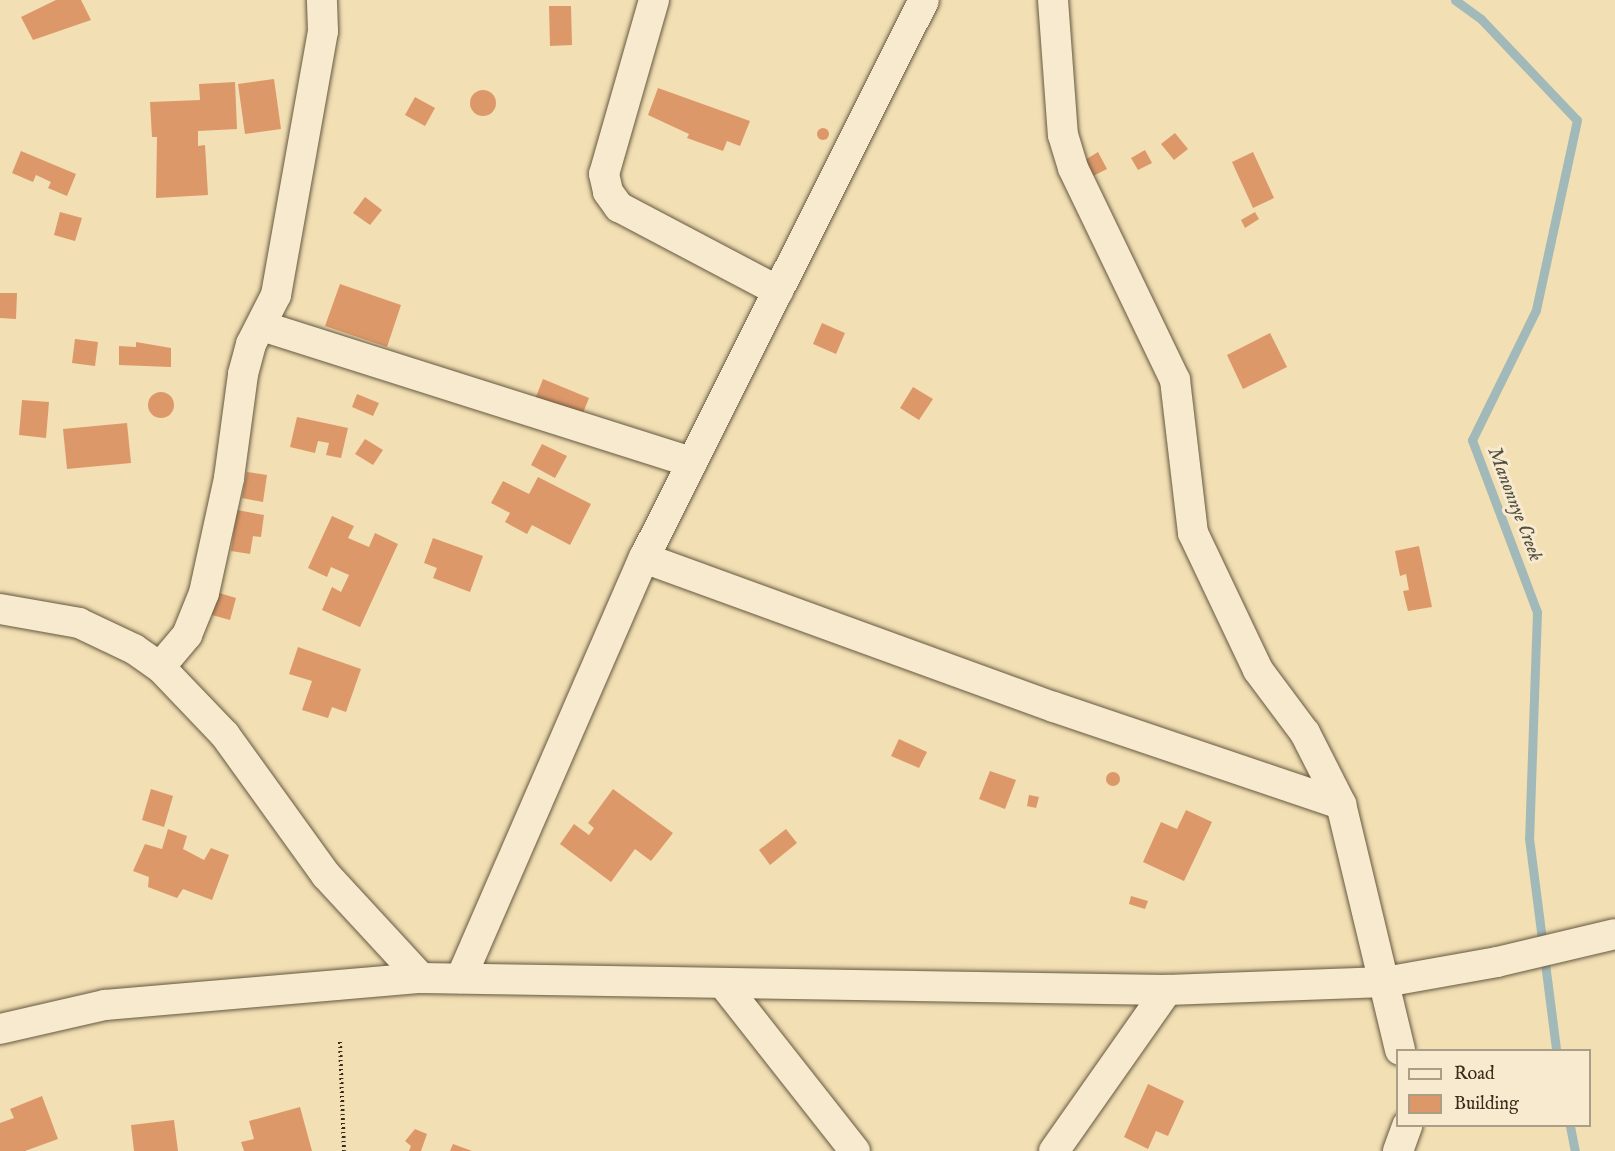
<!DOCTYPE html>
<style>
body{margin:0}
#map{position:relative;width:1615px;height:1151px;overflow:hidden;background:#f2dfb3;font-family:"IM FELL English",serif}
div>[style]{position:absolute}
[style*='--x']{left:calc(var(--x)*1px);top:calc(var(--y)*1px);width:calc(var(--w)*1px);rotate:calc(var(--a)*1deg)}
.stream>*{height:9px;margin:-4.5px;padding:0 4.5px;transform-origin:4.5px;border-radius:4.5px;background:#a2b9b9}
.building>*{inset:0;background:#dd9869}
.round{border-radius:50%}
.path>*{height:4px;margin-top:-2px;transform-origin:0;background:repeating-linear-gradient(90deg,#382c1b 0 1.5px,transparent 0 4.5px)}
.roads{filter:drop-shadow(0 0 2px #665941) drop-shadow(0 0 2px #665941)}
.minor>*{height:30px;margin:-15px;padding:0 15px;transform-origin:15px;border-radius:15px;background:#f7eace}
span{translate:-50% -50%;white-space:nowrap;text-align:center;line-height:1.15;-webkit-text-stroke:6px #f7eace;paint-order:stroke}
.water-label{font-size:20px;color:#524f42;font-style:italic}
.legend{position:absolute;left:1396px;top:1049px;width:195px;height:78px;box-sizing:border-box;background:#f7eace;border:2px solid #ab9e86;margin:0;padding:8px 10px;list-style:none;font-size:18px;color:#382c1b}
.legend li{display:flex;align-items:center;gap:12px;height:30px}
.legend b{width:30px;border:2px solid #ab9e86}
</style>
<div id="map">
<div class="stream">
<div style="--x:1455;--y:0;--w:32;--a:36"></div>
<div style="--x:1481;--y:19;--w:139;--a:46.5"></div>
<div style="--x:1577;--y:120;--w:194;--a:102.2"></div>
<div style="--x:1536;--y:310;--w:145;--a:116.2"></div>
<div style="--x:1472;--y:440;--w:184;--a:69.3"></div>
<div style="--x:1537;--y:612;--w:226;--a:92"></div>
<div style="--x:1529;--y:838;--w:214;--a:82.7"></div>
<div style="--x:1570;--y:1126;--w:25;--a:79"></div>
</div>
<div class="building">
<div style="clip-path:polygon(56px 0,81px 0,91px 20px,33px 40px,21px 17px)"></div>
<div style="clip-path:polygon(549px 6px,571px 6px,572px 45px,550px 46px)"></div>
<div style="clip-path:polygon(274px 79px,281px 129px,245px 134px,238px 84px)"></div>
<div style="clip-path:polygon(235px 82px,237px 129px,198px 131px,198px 146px,205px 145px,208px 195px,156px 198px,157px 137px,152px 137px,150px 102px,200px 100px,199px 84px)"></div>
<div style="clip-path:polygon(658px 88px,750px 121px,740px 146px,727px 141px,723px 151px,687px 138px,689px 134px,648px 115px)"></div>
<div class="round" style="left:470px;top:90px;width:26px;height:26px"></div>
<div style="clip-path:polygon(415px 97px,435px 108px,425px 126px,405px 115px)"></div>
<div class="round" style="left:817px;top:128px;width:12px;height:12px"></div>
<div style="clip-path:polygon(1175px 133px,1188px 149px,1174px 160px,1161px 144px)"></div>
<div style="clip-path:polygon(1145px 150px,1152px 163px,1138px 170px,1131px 158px)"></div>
<div style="clip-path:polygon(21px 151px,76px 174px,67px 196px,48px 188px,51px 182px,36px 175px,33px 182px,12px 173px)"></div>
<div style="clip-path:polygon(1098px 152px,1107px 169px,1093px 176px,1085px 160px)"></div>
<div style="clip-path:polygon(1253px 152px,1274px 198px,1253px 208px,1232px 162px)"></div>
<div style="clip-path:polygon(365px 197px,382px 210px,370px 225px,353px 213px)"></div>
<div style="clip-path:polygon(60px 212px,82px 218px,75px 241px,54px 235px)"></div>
<div style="clip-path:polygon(1255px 212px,1259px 219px,1245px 228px,1241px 220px)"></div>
<div style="clip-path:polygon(340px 284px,401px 305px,387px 347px,325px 326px)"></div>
<div style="clip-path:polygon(0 293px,17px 293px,16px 319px,0 318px)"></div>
<div style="clip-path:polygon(822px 323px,845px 333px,836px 354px,813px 344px)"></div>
<div style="clip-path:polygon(1270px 333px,1287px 367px,1243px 389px,1227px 355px)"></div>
<div style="clip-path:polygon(75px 339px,98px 342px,95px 366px,72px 363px)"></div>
<div style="clip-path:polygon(136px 342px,171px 348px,171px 367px,119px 365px,119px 346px,136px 347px)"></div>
<div style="clip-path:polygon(543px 379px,589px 398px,581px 418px,535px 399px)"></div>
<div style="clip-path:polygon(913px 387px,933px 399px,919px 420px,900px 408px)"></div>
<div class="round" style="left:148px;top:392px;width:26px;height:26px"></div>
<div style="clip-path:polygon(357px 394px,379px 403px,373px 416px,352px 407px)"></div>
<div style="clip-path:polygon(22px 400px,49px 402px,46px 438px,19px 435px)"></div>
<div style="clip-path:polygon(297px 417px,348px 428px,341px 458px,326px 455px,329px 443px,318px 441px,315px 453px,290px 447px)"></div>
<div style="clip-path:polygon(127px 423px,131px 463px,67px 469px,63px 429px)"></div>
<div style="clip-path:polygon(365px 439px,383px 450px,373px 465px,355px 454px)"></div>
<div style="clip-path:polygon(542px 444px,567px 456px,555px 478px,531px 465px)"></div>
<div style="clip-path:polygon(247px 472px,267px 475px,263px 502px,242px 498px)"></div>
<div style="clip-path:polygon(538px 477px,591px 504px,570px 545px,532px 525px,527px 534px,505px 522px,510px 513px,491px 503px,503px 481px,529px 494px)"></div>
<div style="clip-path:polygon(237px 510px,264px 515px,261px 537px,253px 536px,250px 554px,231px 551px)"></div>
<div style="clip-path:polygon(332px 516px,354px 526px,348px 538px,369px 547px,375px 533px,398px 544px,360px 627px,322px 610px,332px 587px,341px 592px,349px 575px,331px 567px,327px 577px,308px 568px)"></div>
<div style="clip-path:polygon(433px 538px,483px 556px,470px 592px,433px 578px,437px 568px,424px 563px)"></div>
<div style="clip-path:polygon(1419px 546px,1432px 607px,1408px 611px,1403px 591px,1409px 590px,1406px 574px,1400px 576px,1395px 551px)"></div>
<div style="clip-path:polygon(219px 593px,236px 598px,230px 620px,212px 615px)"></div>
<div style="clip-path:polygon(298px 647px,361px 669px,346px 712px,332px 707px,328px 718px,302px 710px,312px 681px,289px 674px)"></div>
<div style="clip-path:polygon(899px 739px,927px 752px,919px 768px,891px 756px)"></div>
<div style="clip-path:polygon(990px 771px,1016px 780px,1005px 809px,979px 799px)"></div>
<div class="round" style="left:1106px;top:772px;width:14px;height:14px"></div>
<div style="clip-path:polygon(151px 789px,173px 796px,164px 827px,142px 820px)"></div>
<div style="clip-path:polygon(613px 789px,673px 833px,651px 861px,635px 849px,611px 882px,560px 844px,574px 824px,589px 835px,594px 828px,588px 823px)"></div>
<div style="clip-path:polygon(1029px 795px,1039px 797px,1036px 808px,1027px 806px)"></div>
<div style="clip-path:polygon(1186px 810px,1212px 822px,1184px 881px,1143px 862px,1161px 822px,1177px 829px)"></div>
<div style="clip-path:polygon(168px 829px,187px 836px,183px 849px,204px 860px,211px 848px,229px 855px,212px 900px,183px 889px,177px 898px,148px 887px,149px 877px,133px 871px,145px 844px,162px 849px)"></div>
<div style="clip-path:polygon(786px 829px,797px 843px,770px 865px,759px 850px)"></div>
<div style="clip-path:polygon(1131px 896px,1148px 901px,1145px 909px,1129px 904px)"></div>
<div style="clip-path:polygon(1148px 1084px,1184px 1101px,1168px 1136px,1156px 1131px,1148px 1149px,1124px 1137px)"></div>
<div style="clip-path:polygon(42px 1096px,58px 1139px,25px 1151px,0 1151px,0 1123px,14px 1118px,10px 1109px)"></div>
<div style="clip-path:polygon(300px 1107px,312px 1151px,244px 1151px,241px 1142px,254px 1139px,249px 1121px)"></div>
<div style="clip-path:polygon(174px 1120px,178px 1151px,134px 1151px,131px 1125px)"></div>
<div style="clip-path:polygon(415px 1129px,427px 1134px,421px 1151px,409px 1151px,411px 1146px,405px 1141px)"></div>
<div style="clip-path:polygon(453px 1144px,472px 1151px,450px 1151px)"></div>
</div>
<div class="path">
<div style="--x:340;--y:1042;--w:109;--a:87.9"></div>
</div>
<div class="roads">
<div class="minor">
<div style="--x:654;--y:0;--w:181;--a:106"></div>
<div style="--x:604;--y:174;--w:18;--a:77"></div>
<div style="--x:608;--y:192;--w:19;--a:54"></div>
<div style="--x:619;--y:207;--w:180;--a:27.8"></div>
<div style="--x:1053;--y:0;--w:135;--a:85.8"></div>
<div style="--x:1063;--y:135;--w:34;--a:73"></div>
<div style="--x:1073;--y:168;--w:235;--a:64.3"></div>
<div style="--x:1175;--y:380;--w:154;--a:83.3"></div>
<div style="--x:1193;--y:533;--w:152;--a:64.6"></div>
<div style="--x:1258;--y:670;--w:79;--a:53.3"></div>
<div style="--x:1305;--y:733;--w:80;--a:63.1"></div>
<div style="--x:1341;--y:804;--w:253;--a:76.5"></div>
<div style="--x:262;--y:326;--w:451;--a:17.6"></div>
<div style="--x:644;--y:558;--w:436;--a:20"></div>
<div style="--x:1054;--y:707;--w:303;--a:18.7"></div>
<div style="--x:0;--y:609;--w:80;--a:10"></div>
<div style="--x:79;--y:623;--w:61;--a:25.3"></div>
<div style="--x:134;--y:649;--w:32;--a:35"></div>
<div style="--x:160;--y:667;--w:94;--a:46.3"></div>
<div style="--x:225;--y:735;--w:173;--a:54.2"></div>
<div style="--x:326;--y:875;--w:140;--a:47.3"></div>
<div style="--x:160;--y:667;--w:42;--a:-49.8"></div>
<div style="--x:187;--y:635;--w:45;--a:-68"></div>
<div style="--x:204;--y:593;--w:118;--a:-77.7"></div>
<div style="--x:229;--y:478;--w:105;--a:-82.3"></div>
<div style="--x:243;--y:374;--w:31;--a:-75"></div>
<div style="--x:251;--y:344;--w:55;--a:-63"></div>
<div style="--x:276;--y:295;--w:268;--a:-79.9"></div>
<div style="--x:323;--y:31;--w:31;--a:-92"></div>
<div style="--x:461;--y:978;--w:458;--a:-66.5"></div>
<div style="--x:644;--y:558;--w:624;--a:-63.35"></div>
<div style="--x:725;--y:986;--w:210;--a:51.8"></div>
<div style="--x:0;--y:1029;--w:108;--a:-12.9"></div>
<div style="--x:105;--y:1005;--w:317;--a:-4.9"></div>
<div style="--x:421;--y:978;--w:746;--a:0.92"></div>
<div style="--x:1167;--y:990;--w:218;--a:-2.1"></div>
<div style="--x:1385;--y:982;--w:114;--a:-10.1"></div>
<div style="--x:1497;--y:962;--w:121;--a:-13.3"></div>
<div style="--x:1054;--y:1151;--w:197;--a:-54.9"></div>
<div style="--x:1398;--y:1151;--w:27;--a:-70"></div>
</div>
</div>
<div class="water-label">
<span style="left:1515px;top:504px;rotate:69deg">Manonnye Creek</span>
</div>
<ul class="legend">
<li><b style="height:8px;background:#f7eace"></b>Road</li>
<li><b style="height:16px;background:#dd9869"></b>Building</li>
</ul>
</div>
